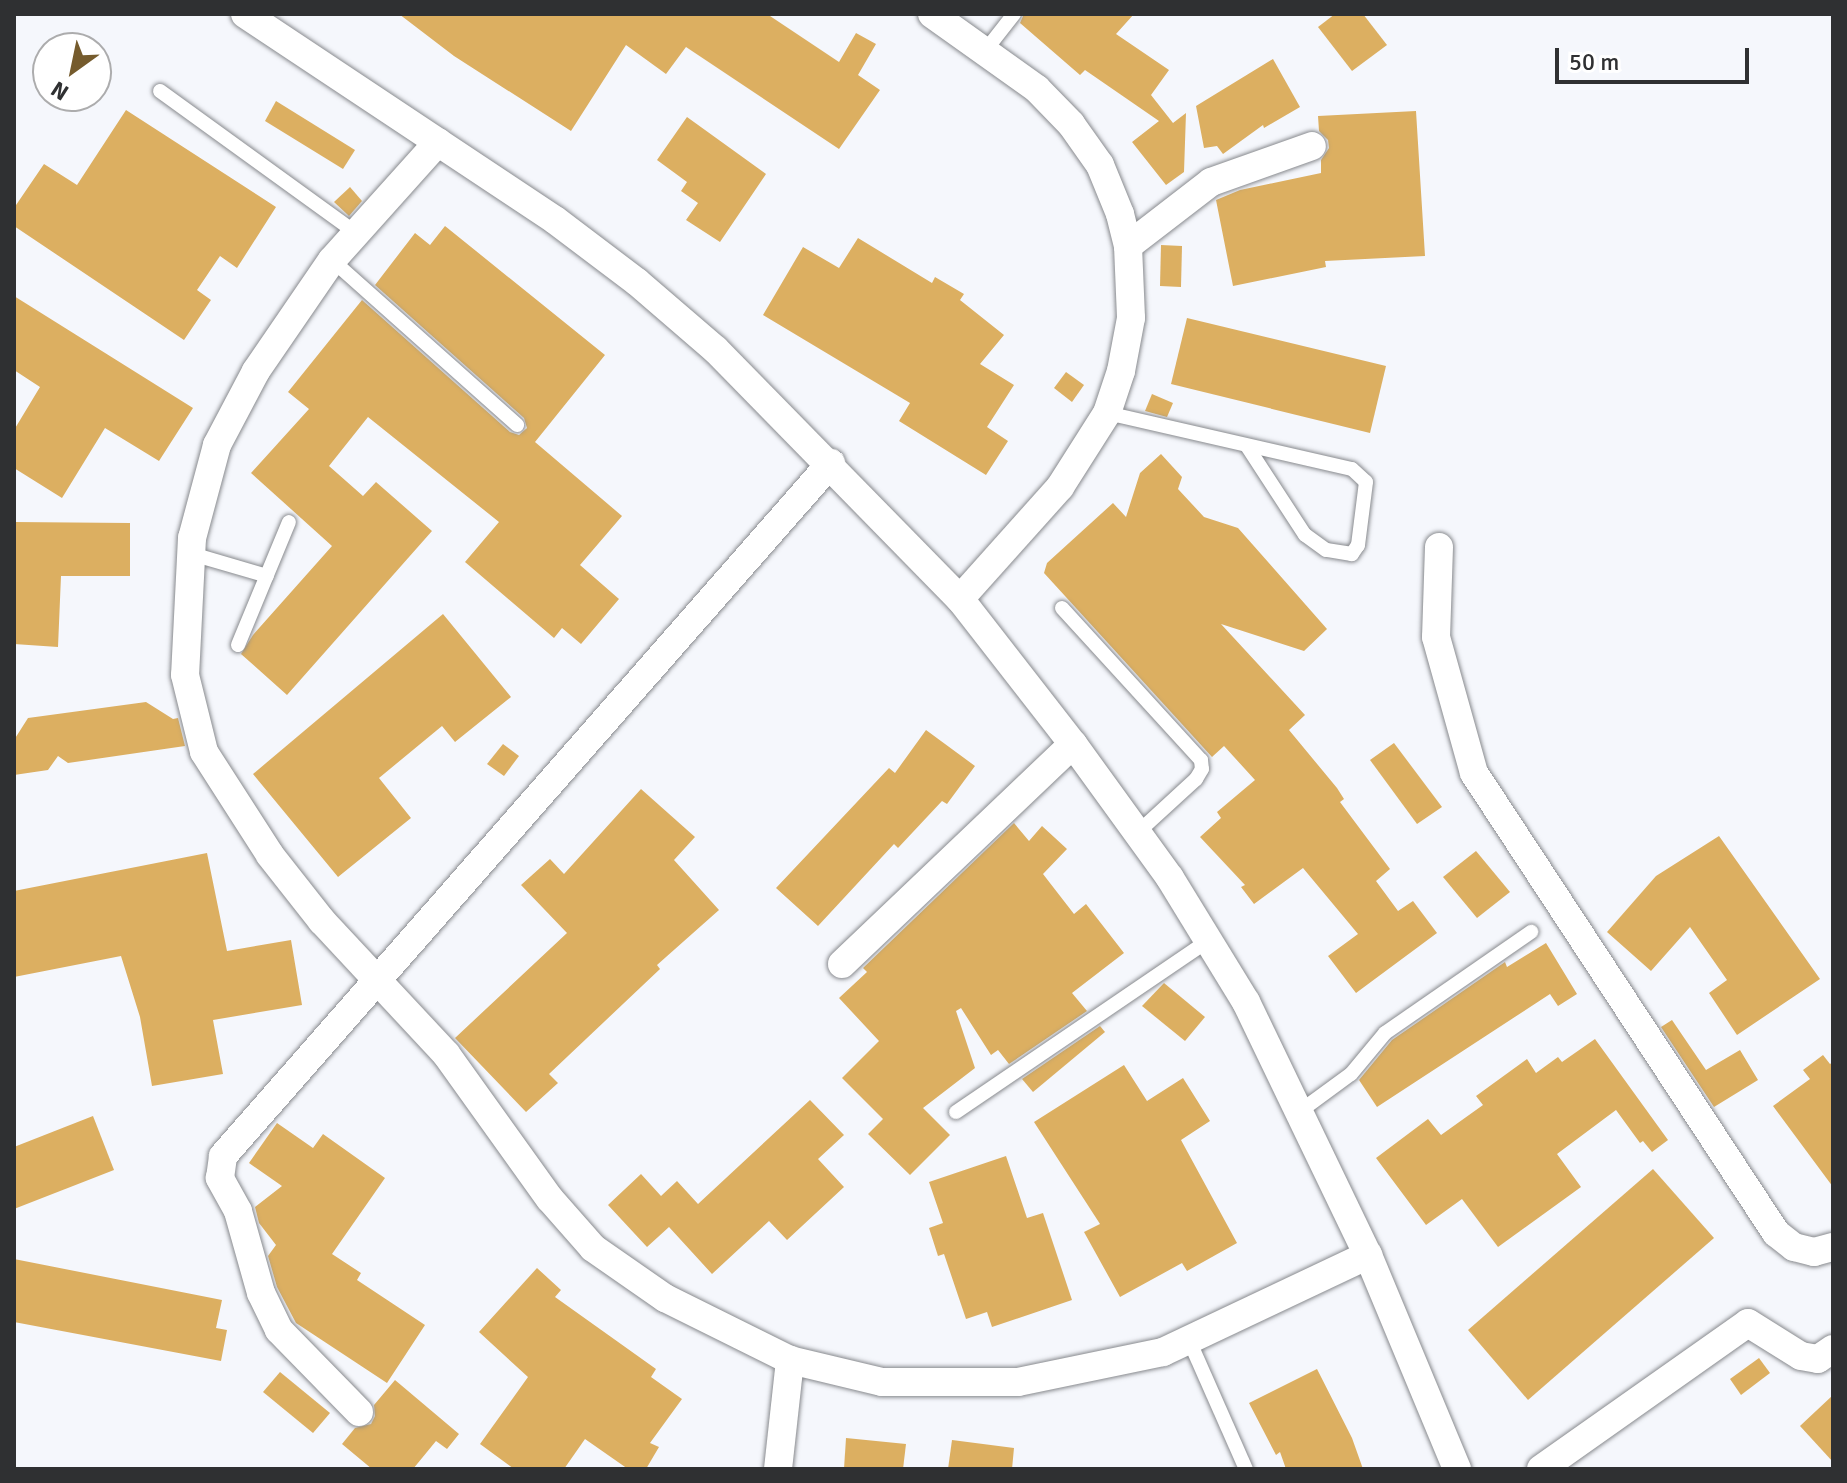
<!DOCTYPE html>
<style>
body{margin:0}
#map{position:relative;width:1847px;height:1483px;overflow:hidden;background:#f5f7fc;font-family:Signika,sans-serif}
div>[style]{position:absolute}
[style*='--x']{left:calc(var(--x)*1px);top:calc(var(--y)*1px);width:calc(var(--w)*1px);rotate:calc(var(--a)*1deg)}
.building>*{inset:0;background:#dcaf61}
.roads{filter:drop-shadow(0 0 2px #888a8e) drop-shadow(0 0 2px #888a8e)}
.service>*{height:14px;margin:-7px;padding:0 7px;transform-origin:7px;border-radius:7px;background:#fff}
.minor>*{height:28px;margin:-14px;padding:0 14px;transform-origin:14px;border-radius:14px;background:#fff}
span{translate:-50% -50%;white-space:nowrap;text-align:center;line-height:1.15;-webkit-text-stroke:6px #fff;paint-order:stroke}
.frame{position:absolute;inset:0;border:16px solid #2f3032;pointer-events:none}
.north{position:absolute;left:32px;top:32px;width:80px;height:80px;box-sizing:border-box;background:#fff;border:2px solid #acacad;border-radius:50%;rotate:213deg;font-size:22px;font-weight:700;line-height:32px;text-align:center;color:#2f3032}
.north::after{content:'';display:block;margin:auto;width:28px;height:36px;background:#755b2d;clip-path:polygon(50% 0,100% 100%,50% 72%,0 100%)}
.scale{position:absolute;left:1555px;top:48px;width:194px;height:36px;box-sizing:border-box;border:4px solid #2f3032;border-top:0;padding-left:10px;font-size:24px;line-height:28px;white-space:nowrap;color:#2f3032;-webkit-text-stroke:6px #fff;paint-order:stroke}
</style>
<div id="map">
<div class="building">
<div style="clip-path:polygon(399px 14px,767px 14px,839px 62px,856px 33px,876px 44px,858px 75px,880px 90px,839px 149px,686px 47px,666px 74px,626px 45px,571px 131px,454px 56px)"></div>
<div style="clip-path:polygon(1024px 14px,1134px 14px,1116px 34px,1169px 70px,1151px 95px,1173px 123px,1186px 113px,1184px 172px,1166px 185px,1132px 142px,1159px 121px,1085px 70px,1080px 75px,1020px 23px)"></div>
<div style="clip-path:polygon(1335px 14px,1363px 14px,1387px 45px,1352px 71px,1318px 27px)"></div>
<div style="clip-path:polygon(1273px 59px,1300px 107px,1264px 128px,1263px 125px,1223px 154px,1217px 146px,1204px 148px,1196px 106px)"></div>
<div style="clip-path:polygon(276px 101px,355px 150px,343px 169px,265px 121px)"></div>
<div style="clip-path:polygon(126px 110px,276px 207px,237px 268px,220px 256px,197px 290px,211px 300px,184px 340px,14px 226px,14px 208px,44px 164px,77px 185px)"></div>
<div style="clip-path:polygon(1416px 111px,1425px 256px,1325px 261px,1326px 267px,1233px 286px,1216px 200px,1240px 190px,1321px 173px,1321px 160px,1329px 148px,1328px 140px,1319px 131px,1318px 116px)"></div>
<div style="clip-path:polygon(687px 117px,766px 174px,720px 242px,686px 220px,698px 203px,681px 191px,687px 182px,657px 160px)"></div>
<div style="clip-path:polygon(350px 187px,362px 201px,349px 216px,334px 202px)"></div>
<div style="clip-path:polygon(445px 226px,605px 355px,535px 442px,622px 516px,580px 565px,619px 599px,581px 644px,562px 628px,554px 638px,465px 562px,499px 522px,368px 417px,329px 466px,363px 496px,376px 482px,432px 531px,287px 695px,241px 654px,253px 635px,332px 546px,251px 473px,309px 409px,288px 392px,362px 300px,510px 432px,519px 435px,527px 428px,524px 418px,375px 285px,415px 233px,430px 245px)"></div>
<div style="clip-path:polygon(858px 238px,932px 283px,935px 277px,964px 294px,960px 300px,1004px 335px,980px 364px,1014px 385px,987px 427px,1008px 441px,986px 475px,899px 421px,910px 403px,763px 315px,803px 247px,839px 268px)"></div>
<div style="clip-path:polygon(1161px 245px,1182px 246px,1181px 287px,1160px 286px)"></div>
<div style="clip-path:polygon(14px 296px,193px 408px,159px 461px,105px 428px,62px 498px,14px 468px,14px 430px,40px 387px,14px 370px)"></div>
<div style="clip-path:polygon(1187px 318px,1386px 366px,1370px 433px,1171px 384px)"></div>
<div style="clip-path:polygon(1066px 372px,1084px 385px,1072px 402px,1054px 388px)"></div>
<div style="clip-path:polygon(1152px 394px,1173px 403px,1167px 417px,1145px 411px)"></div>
<div style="clip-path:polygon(1161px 454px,1182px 477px,1178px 489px,1204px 517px,1238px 528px,1327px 629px,1304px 651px,1221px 624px,1305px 715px,1289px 730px,1337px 788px,1344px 799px,1340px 802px,1390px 869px,1376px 881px,1398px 911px,1413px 901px,1437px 933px,1356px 993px,1328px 956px,1358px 934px,1303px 868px,1254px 904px,1241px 887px,1245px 885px,1200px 837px,1221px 818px,1217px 812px,1255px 780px,1224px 746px,1212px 757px,1044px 573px,1047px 563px,1113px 503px,1126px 517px,1140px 473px)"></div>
<div style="clip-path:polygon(14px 522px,130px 523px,130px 576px,61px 576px,58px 647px,14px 644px)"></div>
<div style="clip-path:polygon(443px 614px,511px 697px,455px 742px,442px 726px,379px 778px,411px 818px,338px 877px,253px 774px)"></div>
<div style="clip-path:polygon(146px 702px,173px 719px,178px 718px,185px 746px,68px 763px,58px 756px,48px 770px,14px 775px,14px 740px,28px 718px)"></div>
<div style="clip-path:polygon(926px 730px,975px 766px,947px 804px,942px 801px,898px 848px,894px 844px,818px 926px,776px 888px,889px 768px,895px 773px)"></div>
<div style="clip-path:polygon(1394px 743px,1442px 807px,1417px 824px,1370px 760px)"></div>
<div style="clip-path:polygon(503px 744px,519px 756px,504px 776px,487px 764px)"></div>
<div style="clip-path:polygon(641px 789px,695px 837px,674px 860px,719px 910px,657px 965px,660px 969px,549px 1074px,558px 1083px,526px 1112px,455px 1038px,567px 933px,521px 885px,550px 859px,564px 874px)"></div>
<div style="clip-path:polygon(1014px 823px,1029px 841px,1042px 826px,1067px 849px,1043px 874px,1074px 914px,1086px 904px,1124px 953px,1072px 993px,1087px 1011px,1009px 1064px,998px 1050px,991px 1055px,961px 1008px,956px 1011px,975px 1068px,923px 1108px,950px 1135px,910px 1175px,868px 1134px,883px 1119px,842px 1078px,879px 1041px,839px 998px,867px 972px,863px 968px)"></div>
<div style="clip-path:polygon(1719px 836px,1820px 979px,1737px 1035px,1709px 993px,1727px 980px,1690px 927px,1651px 971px,1607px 932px,1656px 876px)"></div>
<div style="clip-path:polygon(1476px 851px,1510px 892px,1477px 918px,1443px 877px)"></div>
<div style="clip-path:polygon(207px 853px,227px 951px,291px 940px,302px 1005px,213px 1020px,223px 1074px,152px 1086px,140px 1017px,121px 956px,14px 977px,14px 891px)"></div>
<div style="clip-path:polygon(1546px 943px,1577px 994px,1558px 1006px,1550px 994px,1377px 1107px,1359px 1080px,1392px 1040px,1505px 962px,1507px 967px)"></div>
<div style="clip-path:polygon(1164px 983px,1205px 1017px,1185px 1041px,1142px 1006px)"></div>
<div style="clip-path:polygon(1672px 1020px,1706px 1070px,1740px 1050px,1758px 1080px,1714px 1107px,1661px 1027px)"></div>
<div style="clip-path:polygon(1100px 1026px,1105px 1032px,1033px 1092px,1022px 1079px)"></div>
<div style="clip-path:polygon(1595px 1039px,1668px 1140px,1652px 1152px,1643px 1141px,1640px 1143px,1616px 1110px,1557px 1154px,1581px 1187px,1498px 1247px,1462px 1199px,1426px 1225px,1376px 1158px,1428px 1119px,1441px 1135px,1483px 1105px,1476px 1096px,1527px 1059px,1536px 1073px,1558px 1057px,1562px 1062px)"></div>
<div style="clip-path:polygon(1823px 1055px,1830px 1064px,1833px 1062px,1833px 1187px,1773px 1106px,1810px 1079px,1803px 1070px)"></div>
<div style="clip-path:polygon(1124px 1065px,1147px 1101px,1183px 1078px,1210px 1121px,1181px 1140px,1237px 1243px,1187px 1271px,1182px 1263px,1120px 1297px,1084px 1232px,1100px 1224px,1034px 1122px)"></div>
<div style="clip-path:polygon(810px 1100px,844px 1135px,818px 1159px,844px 1187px,787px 1240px,769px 1221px,712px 1274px,669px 1227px,647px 1247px,608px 1205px,641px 1174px,661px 1196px,677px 1181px,698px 1204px)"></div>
<div style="clip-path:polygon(93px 1116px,114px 1170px,14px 1209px,14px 1147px)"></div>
<div style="clip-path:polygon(277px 1123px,313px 1148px,323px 1134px,385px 1178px,332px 1254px,361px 1273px,357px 1280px,425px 1325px,387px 1383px,296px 1323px,277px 1287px,268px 1256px,276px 1245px,259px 1223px,255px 1207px,282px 1186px,249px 1163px)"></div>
<div style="clip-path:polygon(1006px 1156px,1027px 1218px,1043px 1213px,1072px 1300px,992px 1327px,987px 1312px,966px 1319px,944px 1254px,938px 1256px,929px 1228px,943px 1223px,929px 1182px)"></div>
<div style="clip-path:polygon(1653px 1169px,1714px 1238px,1528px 1400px,1468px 1330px)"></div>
<div style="clip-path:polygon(14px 1259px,222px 1300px,216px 1328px,227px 1330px,221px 1361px,14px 1322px)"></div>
<div style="clip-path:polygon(537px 1268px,561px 1290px,555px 1297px,656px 1369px,651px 1377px,682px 1399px,650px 1443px,659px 1447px,646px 1469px,628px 1469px,585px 1439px,564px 1469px,514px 1469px,480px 1444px,528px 1377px,479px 1332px)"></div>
<div style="clip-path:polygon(1759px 1358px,1770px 1373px,1741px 1395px,1730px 1379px)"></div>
<div style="clip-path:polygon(1317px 1369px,1352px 1438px,1363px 1469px,1286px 1469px,1280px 1452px,1276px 1455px,1249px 1403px)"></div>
<div style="clip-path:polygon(280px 1372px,330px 1413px,313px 1433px,263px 1392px)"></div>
<div style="clip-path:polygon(395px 1380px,459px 1434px,447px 1449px,436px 1441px,413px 1469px,372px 1469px,342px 1444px,355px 1428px,371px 1424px,375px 1416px,374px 1405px)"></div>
<div style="clip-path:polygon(1833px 1395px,1833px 1462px,1800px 1426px)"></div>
<div style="clip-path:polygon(846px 1438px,906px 1444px,903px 1469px,844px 1469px)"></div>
<div style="clip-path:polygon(952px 1440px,1014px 1448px,1012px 1469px,948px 1469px)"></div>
</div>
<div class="roads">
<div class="service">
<div style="--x:985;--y:51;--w:47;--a:-51.9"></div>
<div style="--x:160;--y:91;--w:242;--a:35.9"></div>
<div style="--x:332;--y:260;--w:248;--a:41.7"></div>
<div style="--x:1107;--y:413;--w:251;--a:12.9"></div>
<div style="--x:1352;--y:469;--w:19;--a:43"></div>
<div style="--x:1366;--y:482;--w:64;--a:97.2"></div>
<div style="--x:1358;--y:545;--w:11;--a:124"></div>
<div style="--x:1352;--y:554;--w:26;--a:-171"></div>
<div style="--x:1326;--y:550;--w:26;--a:-144"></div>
<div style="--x:1305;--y:535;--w:106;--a:-123.1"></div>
<div style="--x:192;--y:554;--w:78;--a:16.3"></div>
<div style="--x:1062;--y:608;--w:206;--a:47.6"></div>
<div style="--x:1201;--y:760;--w:9;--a:84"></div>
<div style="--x:1202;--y:769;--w:12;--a:121"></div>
<div style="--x:1196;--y:779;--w:80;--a:137.5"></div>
<div style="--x:238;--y:645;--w:133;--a:-67.5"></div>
<div style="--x:956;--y:1112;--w:305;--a:-34.2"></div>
<div style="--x:1299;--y:1112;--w:64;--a:-36.2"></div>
<div style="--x:1351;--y:1074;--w:53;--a:-50.3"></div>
<div style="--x:1385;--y:1033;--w:178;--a:-34.7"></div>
<div style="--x:1189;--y:1340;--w:141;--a:66.2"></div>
</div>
<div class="minor">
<div style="--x:245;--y:14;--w:372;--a:33.6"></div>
<div style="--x:555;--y:220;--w:103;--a:37.1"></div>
<div style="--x:637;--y:282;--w:104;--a:40.7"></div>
<div style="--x:716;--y:350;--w:349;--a:45.6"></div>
<div style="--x:960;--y:599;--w:184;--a:52.1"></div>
<div style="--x:1073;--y:744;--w:165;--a:54.1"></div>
<div style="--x:1170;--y:878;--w:145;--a:58.5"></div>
<div style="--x:1246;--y:1002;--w:281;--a:64.3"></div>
<div style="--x:1368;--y:1255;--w:232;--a:67.4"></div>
<div style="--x:932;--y:14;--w:129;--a:35.5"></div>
<div style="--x:1037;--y:89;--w:49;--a:45.8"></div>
<div style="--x:1071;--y:124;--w:50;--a:54.7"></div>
<div style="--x:1100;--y:165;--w:53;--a:67.8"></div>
<div style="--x:1120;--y:214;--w:33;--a:76"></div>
<div style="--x:1128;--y:246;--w:72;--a:87.6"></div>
<div style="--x:1131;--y:318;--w:54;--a:100.7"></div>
<div style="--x:1121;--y:371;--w:44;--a:108.4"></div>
<div style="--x:1107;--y:413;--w:88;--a:122.4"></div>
<div style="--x:1060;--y:487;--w:150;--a:131.8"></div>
<div style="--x:438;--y:142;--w:159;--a:131.9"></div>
<div style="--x:332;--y:260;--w:135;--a:124.4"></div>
<div style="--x:256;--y:371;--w:84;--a:117.8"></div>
<div style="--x:217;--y:445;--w:96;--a:105"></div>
<div style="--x:192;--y:538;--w:137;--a:92.9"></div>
<div style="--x:185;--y:675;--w:79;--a:76.1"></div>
<div style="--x:204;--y:752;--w:122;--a:57.3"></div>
<div style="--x:270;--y:855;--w:84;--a:51.8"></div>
<div style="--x:322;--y:921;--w:182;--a:47"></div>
<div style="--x:446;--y:1054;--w:178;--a:54.4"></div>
<div style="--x:550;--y:1199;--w:65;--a:48.7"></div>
<div style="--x:593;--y:1248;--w:88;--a:34.8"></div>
<div style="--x:665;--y:1298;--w:140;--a:26.4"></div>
<div style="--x:790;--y:1360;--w:95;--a:13.4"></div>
<div style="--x:882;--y:1382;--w:136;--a:0"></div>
<div style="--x:1018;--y:1382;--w:148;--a:-11.7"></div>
<div style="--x:1163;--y:1352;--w:227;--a:-25.3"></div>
<div style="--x:1128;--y:246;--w:105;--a:-37.6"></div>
<div style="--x:1211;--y:182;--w:107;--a:-19.6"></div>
<div style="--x:1439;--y:547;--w:90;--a:91.9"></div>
<div style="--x:1436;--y:637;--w:141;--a:74.4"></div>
<div style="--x:1474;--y:773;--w:550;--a:56.71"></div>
<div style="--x:1776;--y:1233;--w:23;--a:38"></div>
<div style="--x:1794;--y:1247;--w:21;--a:14"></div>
<div style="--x:1814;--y:1252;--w:20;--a:-15"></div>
<div style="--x:842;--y:964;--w:319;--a:-43.6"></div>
<div style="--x:359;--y:1412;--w:115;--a:-134.3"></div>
<div style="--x:279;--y:1330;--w:41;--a:-115.9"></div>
<div style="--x:261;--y:1293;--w:85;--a:-105.7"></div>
<div style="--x:238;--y:1211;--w:38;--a:-119"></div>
<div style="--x:220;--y:1178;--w:22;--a:-82"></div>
<div style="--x:223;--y:1156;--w:922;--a:-48.74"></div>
<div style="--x:778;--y:1469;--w:110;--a:-83.7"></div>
<div style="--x:1541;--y:1469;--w:253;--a:-35.2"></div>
<div style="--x:1748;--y:1323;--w:62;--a:31.9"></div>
<div style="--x:1801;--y:1356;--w:17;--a:10"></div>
<div style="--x:1818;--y:1359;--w:18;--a:-34"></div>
</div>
</div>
<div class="frame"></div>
<div class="north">N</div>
<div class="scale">50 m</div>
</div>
